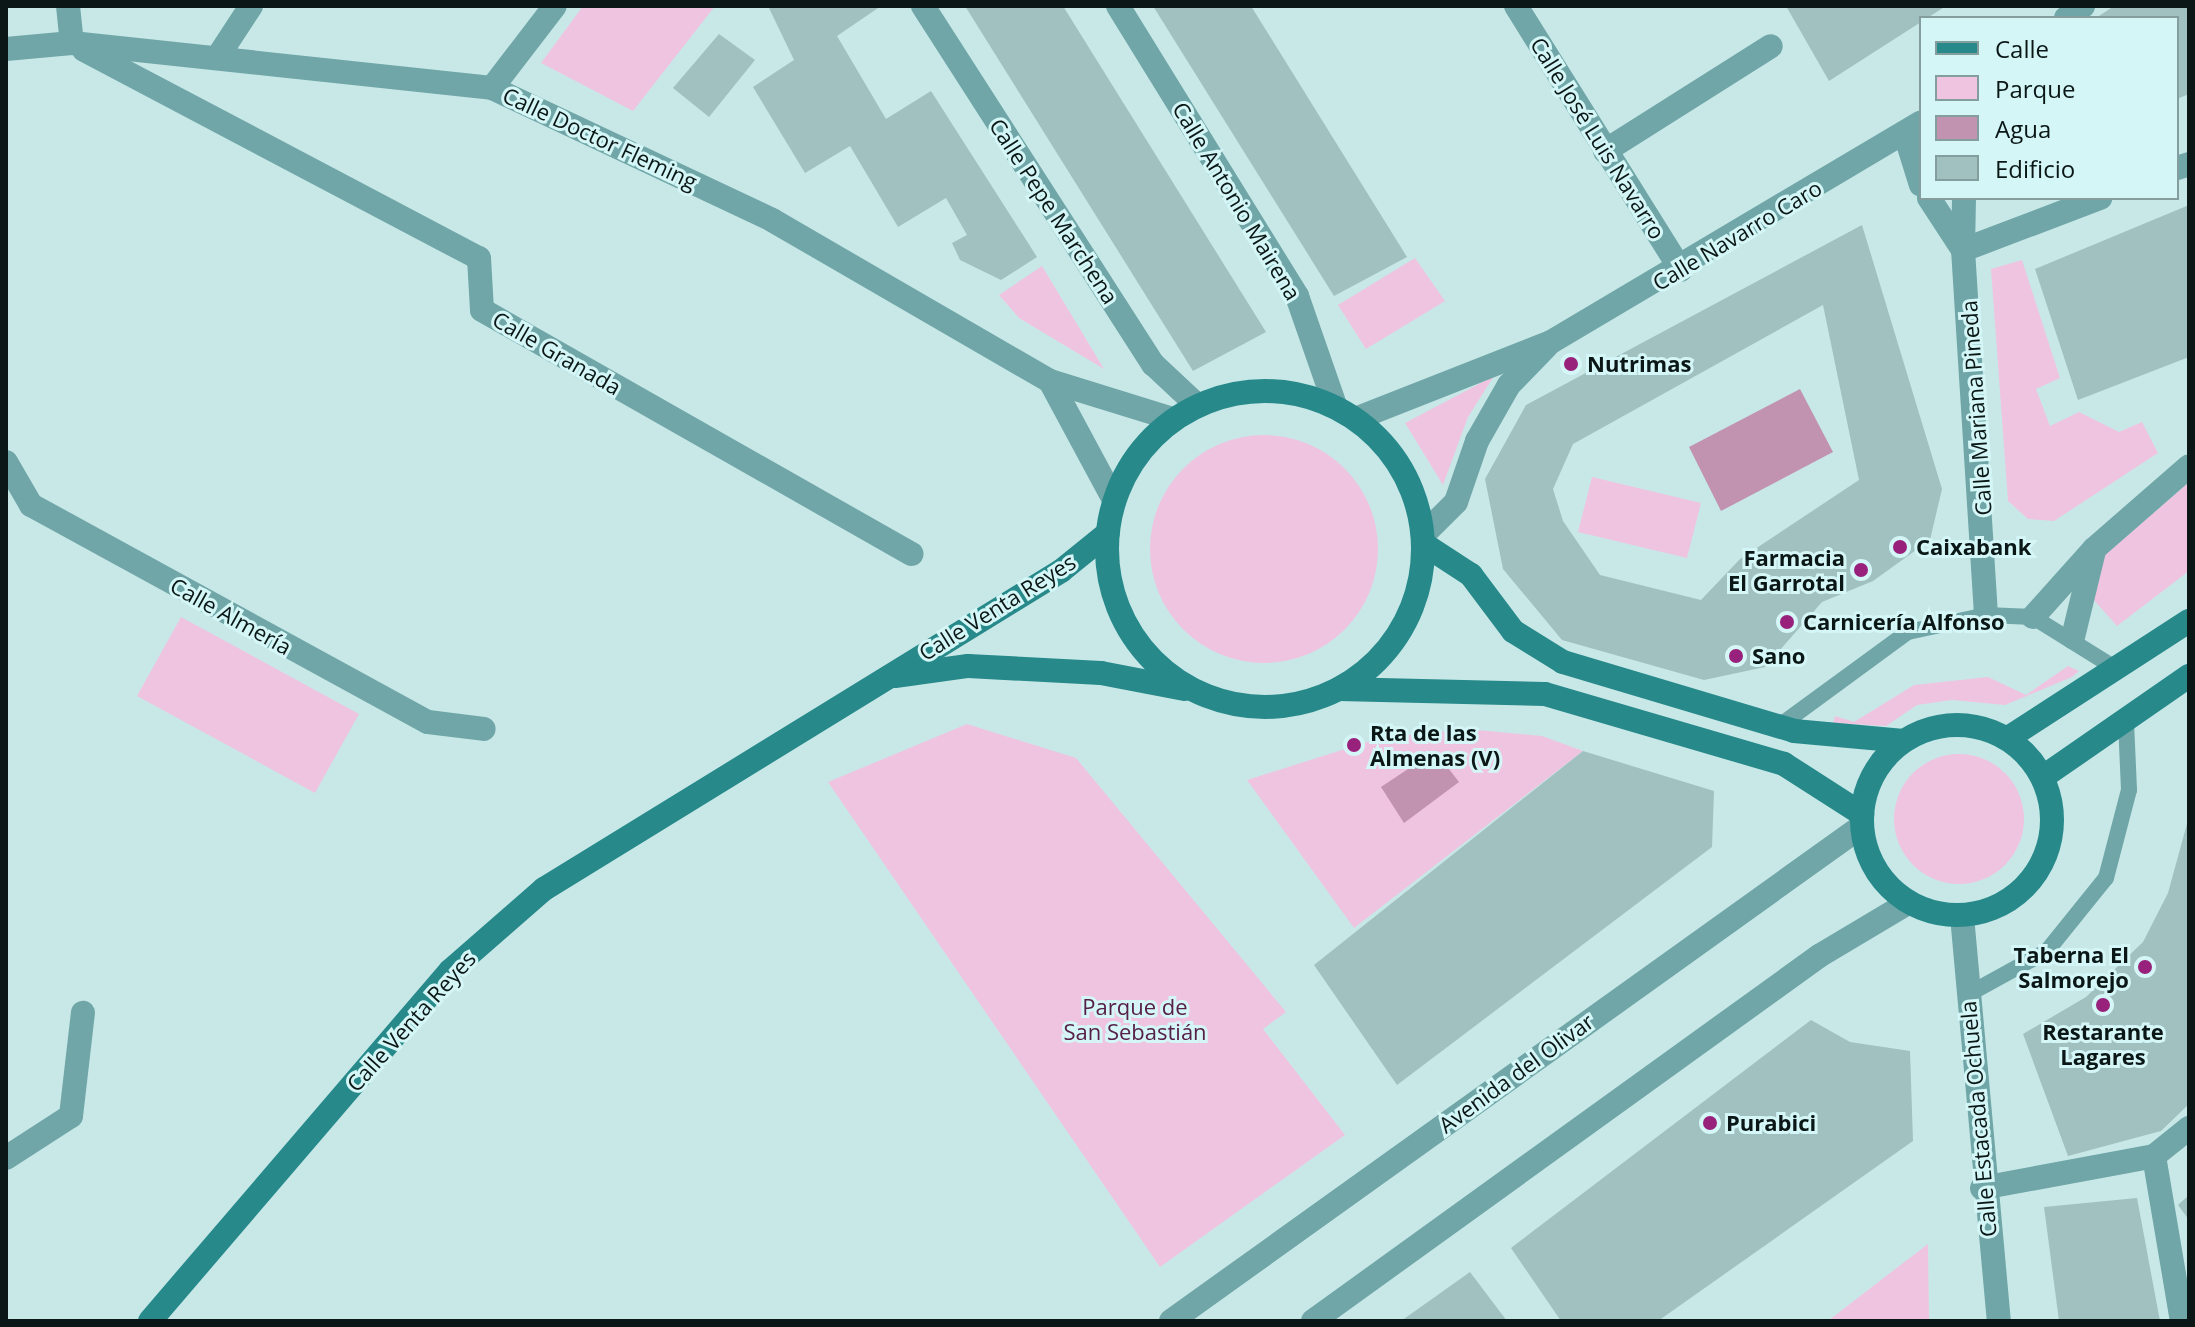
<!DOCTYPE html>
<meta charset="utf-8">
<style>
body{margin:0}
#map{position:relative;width:2195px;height:1327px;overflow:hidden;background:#c8e8e8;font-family:"Open Sans",sans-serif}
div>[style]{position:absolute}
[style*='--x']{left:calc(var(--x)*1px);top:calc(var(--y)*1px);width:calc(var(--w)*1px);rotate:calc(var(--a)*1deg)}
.green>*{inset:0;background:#efc4e0}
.round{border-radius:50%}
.water>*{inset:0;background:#c193b1}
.building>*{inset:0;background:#a1c0c0}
.lane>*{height:16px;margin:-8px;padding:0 8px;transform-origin:8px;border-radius:8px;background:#70a6a7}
.street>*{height:24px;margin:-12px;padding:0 12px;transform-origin:12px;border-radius:12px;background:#70a6a7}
.secondary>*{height:24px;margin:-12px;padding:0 12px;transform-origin:12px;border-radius:12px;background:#27898a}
.secondary>.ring{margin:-12px;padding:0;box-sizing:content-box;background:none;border:24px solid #27898a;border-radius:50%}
.dots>*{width:22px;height:22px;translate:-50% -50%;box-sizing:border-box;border:4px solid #d5f6f6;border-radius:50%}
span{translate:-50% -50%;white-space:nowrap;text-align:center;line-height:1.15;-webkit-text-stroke:6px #d5f6f6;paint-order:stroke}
.street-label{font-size:22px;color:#0b1717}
.poi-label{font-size:22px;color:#0b1717;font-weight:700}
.left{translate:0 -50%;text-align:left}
.right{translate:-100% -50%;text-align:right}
.park-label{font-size:22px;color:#572048}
.frame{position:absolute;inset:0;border:8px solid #0b1717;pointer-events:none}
.legend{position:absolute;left:1919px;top:16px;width:260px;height:184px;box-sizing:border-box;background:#d5f6f6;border:2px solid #849d9d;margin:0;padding:10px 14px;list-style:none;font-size:24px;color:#0b1717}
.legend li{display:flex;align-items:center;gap:16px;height:40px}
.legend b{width:40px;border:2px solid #849d9d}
</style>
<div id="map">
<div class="green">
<div style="clip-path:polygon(583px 6px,715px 6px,633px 111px,541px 63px)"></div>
<div style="clip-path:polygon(1415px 258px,1445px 301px,1366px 349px,1338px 305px)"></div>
<div style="clip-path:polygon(2022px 260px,2060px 378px,2036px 389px,2050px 426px,2079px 412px,2119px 432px,2142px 422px,2158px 453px,2054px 521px,2028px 519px,2008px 501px,1991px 269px)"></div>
<div style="clip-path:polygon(1042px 266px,1104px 369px,1019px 318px,999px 295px)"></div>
<div style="clip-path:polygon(1494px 376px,1468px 417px,1443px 485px,1405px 423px)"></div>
<div class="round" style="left:1150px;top:435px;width:228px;height:228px"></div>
<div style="clip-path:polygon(1592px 477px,1701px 503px,1687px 558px,1578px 532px)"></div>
<div style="clip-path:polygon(2189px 482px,2189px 571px,2117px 626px,2093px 599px,2105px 555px)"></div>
<div style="clip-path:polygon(181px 617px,359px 714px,315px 793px,137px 696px)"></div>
<div style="clip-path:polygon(2068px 666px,2079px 671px,2072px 677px,2005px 705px,1952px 700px,1917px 705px,1886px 726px,1833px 723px,1835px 716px,1854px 722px,1914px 685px,1988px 677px,2026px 695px)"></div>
<div style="clip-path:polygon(967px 724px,1076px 758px,1286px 1012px,1263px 1029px,1345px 1135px,1160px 1267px,828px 782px)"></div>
<div style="clip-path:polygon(1466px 729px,1542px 736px,1583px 751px,1354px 928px,1247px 780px,1380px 738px)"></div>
<div class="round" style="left:1894px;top:754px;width:130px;height:130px"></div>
<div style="clip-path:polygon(1928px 1244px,1929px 1321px,1828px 1321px,1886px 1276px)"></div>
</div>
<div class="water">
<div style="clip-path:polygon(1800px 389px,1833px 452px,1721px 511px,1689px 447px)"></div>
<div style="clip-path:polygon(1435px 751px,1459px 782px,1404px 823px,1381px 787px)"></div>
</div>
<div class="building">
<div style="clip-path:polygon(768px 6px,881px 6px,837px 36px,886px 119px,931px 91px,1037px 257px,1001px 280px,960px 260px,952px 243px,967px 235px,946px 198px,898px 227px,850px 146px,805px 173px,753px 87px,794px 60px)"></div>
<div style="clip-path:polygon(965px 6px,1063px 6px,1266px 332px,1193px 371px)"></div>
<div style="clip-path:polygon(1153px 6px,1251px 6px,1407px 257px,1334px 296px)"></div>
<div style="clip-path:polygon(1786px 6px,1946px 6px,1829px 81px)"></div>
<div style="clip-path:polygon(2114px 6px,2189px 6px,2189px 94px,2177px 99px,2177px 18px,2096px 18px)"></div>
<div style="clip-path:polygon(719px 34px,755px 60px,709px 117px,673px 88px)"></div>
<div style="clip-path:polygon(2189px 205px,2189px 357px,2078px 400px,2035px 269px)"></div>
<div style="clip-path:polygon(evenodd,1862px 225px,1942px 489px,1930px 540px,1873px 581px,1822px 602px,1765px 667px,1704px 680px,1562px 640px,1503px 569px,1485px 479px,1526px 405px,1862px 225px,1823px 305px,1859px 480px,1740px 559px,1701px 600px,1600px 575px,1563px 521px,1553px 489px,1573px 444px,1823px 305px)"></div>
<div style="clip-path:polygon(1583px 751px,1714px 791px,1712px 847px,1397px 1085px,1314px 965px)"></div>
<div style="clip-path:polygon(2188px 820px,2189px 1104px,2161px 1131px,2068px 1156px,2023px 1034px,2086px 997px,2143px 942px,2168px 893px)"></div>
<div style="clip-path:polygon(1811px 1020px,1850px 1042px,1910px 1051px,1913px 1141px,1658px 1321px,1561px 1321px,1511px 1248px)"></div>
<div style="clip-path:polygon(2189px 1195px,2189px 1220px,2178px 1205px)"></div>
<div style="clip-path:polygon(2137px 1198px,2160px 1321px,2059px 1321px,2044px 1207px)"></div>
<div style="clip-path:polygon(1470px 1272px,1507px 1321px,1401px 1321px)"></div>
</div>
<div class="lane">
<div style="--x:1778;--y:727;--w:161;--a:-36.2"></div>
<div style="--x:1908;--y:632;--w:80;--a:-12.3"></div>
<div style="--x:1986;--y:615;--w:47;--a:2.4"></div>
<div style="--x:2033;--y:617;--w:97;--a:31.9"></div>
<div style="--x:1967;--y:995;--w:91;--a:-28.8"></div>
<div style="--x:2047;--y:951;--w:94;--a:-51.1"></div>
<div style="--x:2106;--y:878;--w:91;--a:-75.4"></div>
<div style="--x:2129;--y:790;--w:70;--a:-92.5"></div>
</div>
<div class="street">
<div style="--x:68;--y:6;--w:37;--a:84"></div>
<div style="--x:923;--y:6;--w:426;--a:57.3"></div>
<div style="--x:1153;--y:364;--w:60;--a:43"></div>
<div style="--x:1118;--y:6;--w:341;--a:58.3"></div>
<div style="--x:1297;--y:296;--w:115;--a:70.8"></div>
<div style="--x:1516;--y:6;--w:311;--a:58"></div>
<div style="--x:2066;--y:18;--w:21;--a:-35"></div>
<div style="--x:6;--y:49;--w:66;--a:-5.2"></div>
<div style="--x:72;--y:43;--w:422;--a:6.1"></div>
<div style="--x:492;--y:88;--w:310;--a:25.2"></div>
<div style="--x:772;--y:220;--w:321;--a:30.1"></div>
<div style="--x:1050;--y:381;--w:129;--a:17.2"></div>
<div style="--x:84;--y:50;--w:446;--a:27.8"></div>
<div style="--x:479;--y:258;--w:52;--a:86.7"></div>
<div style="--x:482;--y:310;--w:494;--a:29.6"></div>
<div style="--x:217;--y:58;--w:62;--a:-56.8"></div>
<div style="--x:492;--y:88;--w:103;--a:-52.5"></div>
<div style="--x:1905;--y:134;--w:53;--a:72.6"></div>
<div style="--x:1605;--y:151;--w:196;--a:-32.3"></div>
<div style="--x:2177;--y:168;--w:13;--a:-18"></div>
<div style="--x:1929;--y:198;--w:62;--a:56.8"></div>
<div style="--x:1963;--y:250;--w:52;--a:-88.9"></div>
<div style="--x:1050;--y:381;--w:135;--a:61.7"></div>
<div style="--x:1358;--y:418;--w:207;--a:-21.5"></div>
<div style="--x:1551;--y:342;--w:430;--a:-30.7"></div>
<div style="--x:6;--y:462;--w:50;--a:59.8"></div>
<div style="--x:31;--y:505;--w:452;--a:28.7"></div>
<div style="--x:428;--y:722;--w:56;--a:7.1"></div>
<div style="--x:1424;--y:534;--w:45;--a:-45"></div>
<div style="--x:1456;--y:502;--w:65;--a:-71"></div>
<div style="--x:1477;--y:441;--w:64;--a:-60.3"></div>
<div style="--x:1509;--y:385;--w:53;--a:-45.8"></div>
<div style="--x:1986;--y:615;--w:366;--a:-93.6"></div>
<div style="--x:1963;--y:250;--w:147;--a:-20.8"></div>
<div style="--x:2033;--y:617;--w:91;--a:-48.1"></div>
<div style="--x:2094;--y:549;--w:126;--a:-41.1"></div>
<div style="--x:2073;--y:637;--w:89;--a:-76.3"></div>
<div style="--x:1962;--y:916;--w:407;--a:84.8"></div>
<div style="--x:2154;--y:1156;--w:167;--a:80.4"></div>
<div style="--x:6;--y:1158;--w:77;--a:-32.9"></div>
<div style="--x:71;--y:1116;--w:104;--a:-83.4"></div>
<div style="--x:1982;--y:1188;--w:175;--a:-10.5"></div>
<div style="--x:2154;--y:1156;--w:45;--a:-38.7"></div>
<div style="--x:1171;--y:1321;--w:850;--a:-35.62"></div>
<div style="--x:1313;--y:1321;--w:624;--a:-35.8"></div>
<div style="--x:1819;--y:956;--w:104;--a:-30.8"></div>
</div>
<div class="secondary">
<div class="ring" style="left:1107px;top:391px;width:292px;height:292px"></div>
<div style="--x:1425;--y:545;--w:55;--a:33.1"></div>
<div style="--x:1471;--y:575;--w:70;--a:53.1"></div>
<div style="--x:1513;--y:631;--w:59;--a:31.8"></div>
<div style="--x:1563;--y:662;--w:241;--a:16.6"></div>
<div style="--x:1794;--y:731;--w:110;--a:5.2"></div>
<div style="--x:895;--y:676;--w:74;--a:-7.8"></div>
<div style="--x:968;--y:666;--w:133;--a:3"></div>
<div style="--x:1101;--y:673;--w:85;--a:10.9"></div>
<div style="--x:1339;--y:689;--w:206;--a:1.4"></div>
<div style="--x:1545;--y:694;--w:249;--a:16.3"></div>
<div style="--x:1784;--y:764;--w:93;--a:32.7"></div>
<div class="ring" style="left:1862px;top:725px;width:166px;height:166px"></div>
<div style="--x:2008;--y:738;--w:216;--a:-32.9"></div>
<div style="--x:2043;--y:777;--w:178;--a:-34.7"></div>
<div style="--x:150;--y:1321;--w:461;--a:-49.4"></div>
<div style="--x:450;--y:971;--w:125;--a:-41.1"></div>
<div style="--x:544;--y:889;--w:607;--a:-31.6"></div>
<div style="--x:1061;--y:571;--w:60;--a:-39"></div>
</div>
<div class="dots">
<div style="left:1571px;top:364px;background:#98217c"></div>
<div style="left:1900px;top:547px;background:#98217c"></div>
<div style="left:1861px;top:570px;background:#98217c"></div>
<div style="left:1787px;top:622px;background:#98217c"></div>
<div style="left:1736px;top:656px;background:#98217c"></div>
<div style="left:1354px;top:745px;background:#98217c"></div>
<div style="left:2145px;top:967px;background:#98217c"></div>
<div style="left:2103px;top:1005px;background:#98217c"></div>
<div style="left:1710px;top:1123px;background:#98217c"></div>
</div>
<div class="street-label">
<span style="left:600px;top:138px;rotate:25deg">Calle Doctor Fleming</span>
<span style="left:1598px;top:138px;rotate:58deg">Calle José Luis Navarro</span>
<span style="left:1237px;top:201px;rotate:59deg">Calle Antonio Mairena</span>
<span style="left:1054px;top:211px;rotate:57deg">Calle Pepe Marchena</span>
<span style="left:1737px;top:235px;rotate:-31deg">Calle Navarro Caro</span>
<span style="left:557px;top:353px;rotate:30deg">Calle Granada</span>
<span style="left:1976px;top:408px;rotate:-94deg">Calle Mariana Pineda</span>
<span style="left:997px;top:607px;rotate:-32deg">Calle Venta Reyes</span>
<span style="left:231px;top:616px;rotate:29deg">Calle Almería</span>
<span style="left:411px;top:1021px;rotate:-48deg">Calle Venta Reyes</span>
<span style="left:1516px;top:1073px;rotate:-36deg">Avenida del Olivar</span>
<span style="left:1978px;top:1119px;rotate:-95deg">Calle Estacada Ochuela</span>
</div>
<div class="poi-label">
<span class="left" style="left:1587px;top:364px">Nutrimas</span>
<span class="left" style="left:1916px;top:547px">Caixabank</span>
<span class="right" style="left:1845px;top:570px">Farmacia<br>El Garrotal</span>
<span class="left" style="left:1803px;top:622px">Carnicería Alfonso</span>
<span class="left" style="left:1752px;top:656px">Sano</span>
<span class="left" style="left:1370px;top:745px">Rta de las<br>Almenas (V)</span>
<span class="right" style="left:2129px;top:967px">Taberna El<br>Salmorejo</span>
<span style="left:2103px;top:1044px">Restarante<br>Lagares</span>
<span class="left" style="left:1726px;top:1123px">Purabici</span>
</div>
<div class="park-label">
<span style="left:1135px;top:1019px">Parque de<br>San Sebastián</span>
</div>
<div class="frame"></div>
<ul class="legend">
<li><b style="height:10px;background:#27898a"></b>Calle</li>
<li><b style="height:22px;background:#efc4e0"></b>Parque</li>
<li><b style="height:22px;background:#c193b1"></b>Agua</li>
<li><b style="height:22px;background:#a1c0c0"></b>Edificio</li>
</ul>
</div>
